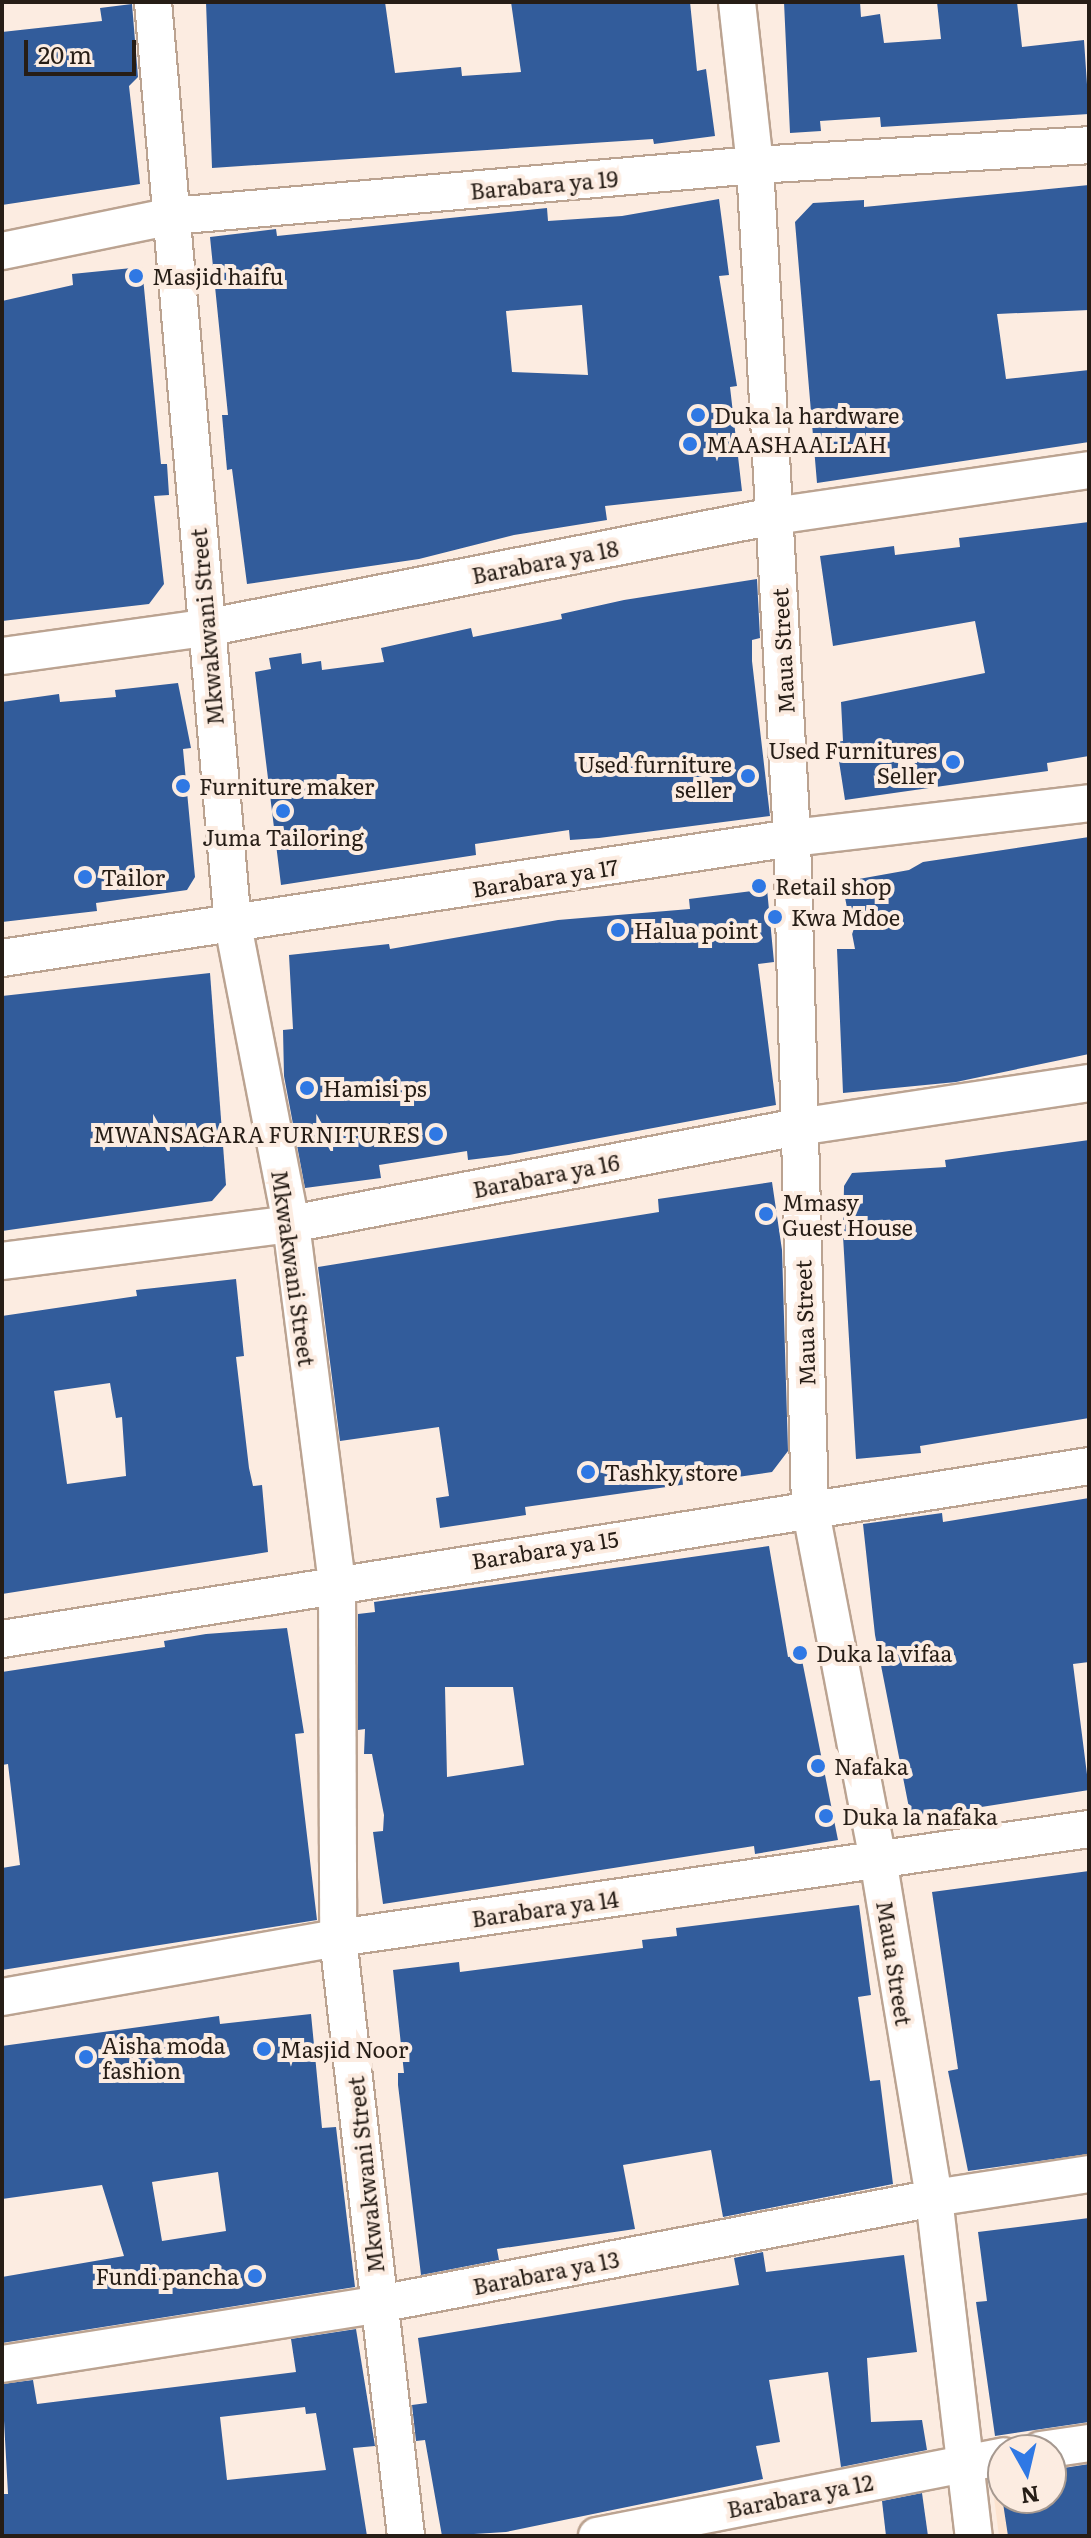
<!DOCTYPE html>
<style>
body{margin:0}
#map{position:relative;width:1091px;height:2538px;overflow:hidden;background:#fcece1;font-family:Literata,serif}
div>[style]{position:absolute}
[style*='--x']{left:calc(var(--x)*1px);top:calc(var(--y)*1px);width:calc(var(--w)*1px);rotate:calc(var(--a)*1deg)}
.built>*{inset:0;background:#fce3cf}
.building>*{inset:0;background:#325c9b}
.roads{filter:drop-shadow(2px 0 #bba391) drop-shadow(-2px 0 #bba391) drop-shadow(0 2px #bba391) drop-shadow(0 -2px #bba391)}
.minor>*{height:36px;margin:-18px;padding:0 18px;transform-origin:18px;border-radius:18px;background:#fff}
.dots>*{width:22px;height:22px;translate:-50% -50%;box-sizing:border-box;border:4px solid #fcece1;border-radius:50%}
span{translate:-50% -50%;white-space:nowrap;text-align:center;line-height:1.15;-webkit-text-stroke:8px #fcece1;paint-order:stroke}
.street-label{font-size:22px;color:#261d16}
.poi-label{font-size:22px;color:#261d16}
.left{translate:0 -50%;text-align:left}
.right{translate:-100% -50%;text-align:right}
.frame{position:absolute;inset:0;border:4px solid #261d16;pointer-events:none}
.north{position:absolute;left:987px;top:2434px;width:80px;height:80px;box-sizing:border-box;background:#fcece1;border:2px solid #a69990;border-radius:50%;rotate:172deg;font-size:22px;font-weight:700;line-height:32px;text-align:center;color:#261d16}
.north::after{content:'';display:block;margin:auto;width:28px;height:36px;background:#2f78e4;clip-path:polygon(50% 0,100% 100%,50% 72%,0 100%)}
.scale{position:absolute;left:24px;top:40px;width:112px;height:36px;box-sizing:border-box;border:4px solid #261d16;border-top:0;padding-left:10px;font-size:24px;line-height:28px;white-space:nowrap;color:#261d16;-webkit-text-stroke:6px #fcece1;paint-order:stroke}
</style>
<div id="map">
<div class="built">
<div style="clip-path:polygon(1089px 2463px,1089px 2536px,999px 2536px,991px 2475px,1003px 2474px,1003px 2498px,1051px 2498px,1051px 2468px)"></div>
</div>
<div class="building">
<div style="clip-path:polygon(206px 2px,385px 2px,395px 73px,461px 67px,462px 76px,521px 72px,511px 2px,690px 2px,697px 71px,706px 69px,715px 136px,654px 144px,653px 139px,212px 168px)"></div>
<div style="clip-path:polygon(784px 2px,860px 2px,861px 17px,880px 14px,884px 43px,941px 39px,937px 2px,1017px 2px,1022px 47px,1084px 40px,1089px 114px,881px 127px,880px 117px,820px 121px,821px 131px,790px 133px)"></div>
<div style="clip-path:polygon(132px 4px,138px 77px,129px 86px,140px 184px,2px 205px,2px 32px,102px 21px,100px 8px)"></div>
<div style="clip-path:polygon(1089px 185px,1089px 310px,997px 314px,1006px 379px,1089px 370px,1089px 442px,817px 483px,795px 222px,813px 203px,864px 200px,864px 207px)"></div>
<div style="clip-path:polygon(evenodd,719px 199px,729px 275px,719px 276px,737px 386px,730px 387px,742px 491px,605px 506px,607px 520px,514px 535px,419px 559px,247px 584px,232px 469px,227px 470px,222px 415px,228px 415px,210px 237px,276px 229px,277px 236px,547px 208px,548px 221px,622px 216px,719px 199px,582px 305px,588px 375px,512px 372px,506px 311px,582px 305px)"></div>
<div style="clip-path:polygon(142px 267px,161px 464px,167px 464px,169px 495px,154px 496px,164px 584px,149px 604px,2px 621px,2px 301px,73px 285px,72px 274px)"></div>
<div style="clip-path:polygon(1089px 522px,1089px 756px,1047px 763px,1048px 771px,845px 800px,836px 742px,843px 741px,841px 702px,985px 673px,975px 621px,833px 646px,820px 556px,894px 546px,895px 555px,960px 547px,959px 538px)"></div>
<div style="clip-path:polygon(757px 579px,760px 638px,752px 640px,752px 661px,770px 816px,599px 838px,570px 840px,569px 830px,475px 844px,476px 855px,281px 885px,255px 672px,271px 669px,269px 658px,301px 653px,302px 664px,321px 661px,322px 670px,384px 662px,381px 648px,471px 628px,473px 637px,562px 619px,561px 614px,624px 600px)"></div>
<div style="clip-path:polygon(178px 683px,191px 748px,183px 749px,195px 877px,187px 890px,96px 903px,97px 911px,2px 922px,2px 702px,59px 694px,60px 702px,116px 697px,115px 690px)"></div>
<div style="clip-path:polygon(1089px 837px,1089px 1054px,956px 1082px,843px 1093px,837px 949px,855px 949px,842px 882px,909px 870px,923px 862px)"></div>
<div style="clip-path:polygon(767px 889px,774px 962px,758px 964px,776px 1105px,509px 1155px,468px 1160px,467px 1151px,379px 1165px,381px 1178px,305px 1188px,284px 1076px,283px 1030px,293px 1029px,289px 955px,389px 944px,390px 949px,558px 920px,690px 909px,689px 899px)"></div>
<div style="clip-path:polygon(210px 973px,226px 1185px,212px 1201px,2px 1231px,2px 996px)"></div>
<div style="clip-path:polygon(1089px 1140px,1089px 1418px,920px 1446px,921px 1453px,856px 1459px,843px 1236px,844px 1186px,852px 1173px,946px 1167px,945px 1160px)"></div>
<div style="clip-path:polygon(772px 1182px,782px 1250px,788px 1451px,772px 1472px,525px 1507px,526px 1515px,440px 1528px,436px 1498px,449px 1496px,439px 1427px,340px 1441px,318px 1267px,659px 1212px,658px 1199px)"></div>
<div style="clip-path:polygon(evenodd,236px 1279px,244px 1356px,236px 1357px,249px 1468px,253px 1486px,262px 1485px,268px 1552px,2px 1594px,2px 1316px,137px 1296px,136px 1290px,236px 1279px,110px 1383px,116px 1418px,122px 1417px,126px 1476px,67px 1484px,54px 1391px,110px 1383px)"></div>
<div style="clip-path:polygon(1089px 1498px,1089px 1662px,1073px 1664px,1089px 1790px,911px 1818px,875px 1635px,863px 1524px,942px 1513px,943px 1522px)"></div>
<div style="clip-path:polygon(evenodd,769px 1546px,788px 1657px,801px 1655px,838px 1840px,755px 1854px,754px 1846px,383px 1904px,373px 1832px,383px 1831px,384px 1815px,372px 1754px,364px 1754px,365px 1729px,358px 1730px,358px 1614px,375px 1612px,374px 1602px,769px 1546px,445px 1687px,513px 1687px,524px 1765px,447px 1777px,445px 1687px)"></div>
<div style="clip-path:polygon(287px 1628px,304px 1733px,295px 1734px,317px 1920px,2px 1970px,2px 1868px,20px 1865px,8px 1764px,2px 1765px,2px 1672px,165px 1647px,164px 1641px,206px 1634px)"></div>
<div style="clip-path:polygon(1089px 1871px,1089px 2154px,968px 2171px,948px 2071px,958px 2069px,932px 1892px)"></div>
<div style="clip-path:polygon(859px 1905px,871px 1995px,858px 1997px,870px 2081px,880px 2080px,893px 2184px,723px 2217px,711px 2150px,623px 2165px,635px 2229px,497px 2249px,499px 2260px,421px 2275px,398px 2085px,398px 2073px,404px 2073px,393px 1970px,459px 1962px,460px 1972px,643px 1948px,642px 1940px,677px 1936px,676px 1928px)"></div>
<div style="clip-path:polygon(evenodd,311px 2014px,322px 2128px,336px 2127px,355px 2287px,2px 2343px,2px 2277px,124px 2256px,102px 2185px,2px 2199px,2px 2046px,219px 2016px,220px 2024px,311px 2014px,218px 2172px,226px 2231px,162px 2241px,152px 2182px,218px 2172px)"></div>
<div style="clip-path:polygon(1089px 2218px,1089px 2422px,995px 2436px,976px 2302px,987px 2301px,978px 2232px)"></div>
<div style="clip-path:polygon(763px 2252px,766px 2272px,904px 2255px,917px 2352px,867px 2358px,871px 2422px,922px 2420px,927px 2450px,841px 2467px,828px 2372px,769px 2380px,780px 2442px,756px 2446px,763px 2479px,506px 2532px,442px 2536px,425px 2440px,416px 2441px,412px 2405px,427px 2403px,418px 2338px,739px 2285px,734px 2258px)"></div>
<div style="clip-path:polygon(evenodd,356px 2329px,375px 2446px,353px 2448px,367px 2536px,2px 2536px,2px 2494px,8px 2494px,2px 2384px,33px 2380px,37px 2404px,296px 2372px,291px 2339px,356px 2329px,305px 2407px,306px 2414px,316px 2413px,326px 2470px,227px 2480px,220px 2417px,305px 2407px)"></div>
<div style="clip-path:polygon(1089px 2464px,1089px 2536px,1008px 2536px,1003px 2503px,1051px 2498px,1051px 2470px)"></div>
<div style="clip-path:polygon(922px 2493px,928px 2536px,886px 2536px,882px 2501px)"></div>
</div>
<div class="roads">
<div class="minor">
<div style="--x:153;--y:2;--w:926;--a:85.05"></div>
<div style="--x:233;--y:925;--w:305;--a:79"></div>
<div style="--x:291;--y:1224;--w:361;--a:82.7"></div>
<div style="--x:337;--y:1582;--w:356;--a:89.8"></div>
<div style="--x:338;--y:1938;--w:602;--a:83.51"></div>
<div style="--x:737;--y:2;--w:164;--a:83.7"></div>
<div style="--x:755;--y:165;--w:674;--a:86.85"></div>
<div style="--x:792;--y:838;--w:669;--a:88.46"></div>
<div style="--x:810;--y:1507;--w:359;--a:79.1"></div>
<div style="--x:878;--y:1859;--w:344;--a:80.6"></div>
<div style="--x:934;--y:2198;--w:340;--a:83.3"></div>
<div style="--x:2;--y:251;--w:174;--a:-11.6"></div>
<div style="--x:172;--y:216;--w:585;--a:-5"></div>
<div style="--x:755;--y:165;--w:335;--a:-3.4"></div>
<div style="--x:2;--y:656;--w:205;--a:-7.9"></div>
<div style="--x:205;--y:628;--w:580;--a:-11.14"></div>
<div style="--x:774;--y:516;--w:318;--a:-8.3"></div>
<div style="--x:2;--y:958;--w:799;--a:-8.64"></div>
<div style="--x:792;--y:838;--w:299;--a:-6.7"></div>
<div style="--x:2;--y:1261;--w:291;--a:-7.3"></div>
<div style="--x:291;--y:1224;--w:516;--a:-10.83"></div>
<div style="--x:798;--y:1127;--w:294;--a:-8.6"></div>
<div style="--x:2;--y:1639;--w:1101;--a:-9.04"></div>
<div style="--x:2;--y:1997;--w:341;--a:-10"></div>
<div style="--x:338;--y:1938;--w:759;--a:-8.26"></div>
<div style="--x:2;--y:2364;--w:382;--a:-9"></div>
<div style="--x:379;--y:2304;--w:565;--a:-10.81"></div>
<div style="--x:934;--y:2198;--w:157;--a:-8.8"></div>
<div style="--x:1041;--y:2450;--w:49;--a:-8.3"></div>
<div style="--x:597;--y:2536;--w:414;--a:-11.1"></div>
</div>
</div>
<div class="dots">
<div style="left:136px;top:276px;background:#2f78e4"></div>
<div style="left:698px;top:415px;background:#2f78e4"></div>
<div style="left:690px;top:444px;background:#2f78e4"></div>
<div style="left:953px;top:762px;background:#2f78e4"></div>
<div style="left:748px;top:776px;background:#2f78e4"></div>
<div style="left:183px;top:786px;background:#2f78e4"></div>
<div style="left:283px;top:811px;background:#2f78e4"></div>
<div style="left:85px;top:877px;background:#2f78e4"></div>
<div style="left:759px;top:886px;background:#2f78e4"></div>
<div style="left:775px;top:917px;background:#2f78e4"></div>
<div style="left:618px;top:930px;background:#2f78e4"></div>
<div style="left:307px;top:1088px;background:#2f78e4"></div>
<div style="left:436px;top:1134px;background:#2f78e4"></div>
<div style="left:766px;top:1214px;background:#2f78e4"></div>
<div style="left:588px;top:1472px;background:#2f78e4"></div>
<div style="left:800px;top:1653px;background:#2f78e4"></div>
<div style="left:818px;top:1766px;background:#2f78e4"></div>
<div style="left:826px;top:1816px;background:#2f78e4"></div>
<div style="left:264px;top:2049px;background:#2f78e4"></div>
<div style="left:86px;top:2057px;background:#2f78e4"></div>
<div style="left:255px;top:2276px;background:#2f78e4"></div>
</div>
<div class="street-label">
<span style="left:544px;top:184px;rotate:-5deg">Barabara ya 19</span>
<span style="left:545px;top:561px;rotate:-11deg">Barabara ya 18</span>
<span style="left:206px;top:627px;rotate:-95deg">Mkwakwani Street</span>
<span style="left:782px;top:651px;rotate:-93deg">Maua Street</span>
<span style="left:545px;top:877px;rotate:-9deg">Barabara ya 17</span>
<span style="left:546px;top:1175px;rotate:-11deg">Barabara ya 16</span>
<span style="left:294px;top:1268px;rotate:82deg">Mkwakwani Street</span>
<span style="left:804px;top:1323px;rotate:-92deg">Maua Street</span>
<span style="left:545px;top:1549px;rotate:-9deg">Barabara ya 15</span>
<span style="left:545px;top:1908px;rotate:-8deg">Barabara ya 14</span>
<span style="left:895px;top:1963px;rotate:81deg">Maua Street</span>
<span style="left:365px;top:2175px;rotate:-96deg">Mkwakwani Street</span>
<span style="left:546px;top:2272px;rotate:-11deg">Barabara ya 13</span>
<span style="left:800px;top:2495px;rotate:-11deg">Barabara ya 12</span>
</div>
<div class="poi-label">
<span class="left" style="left:152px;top:276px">Masjid haifu</span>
<span class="left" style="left:714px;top:415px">Duka la hardware</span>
<span class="left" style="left:706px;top:444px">MAASHAALLAH</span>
<span class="right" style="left:937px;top:762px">Used Furnitures<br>Seller</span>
<span class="right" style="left:732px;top:776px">Used furniture<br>seller</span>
<span class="left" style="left:199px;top:786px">Furniture maker</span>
<span style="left:283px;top:837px">Juma Tailoring</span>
<span class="left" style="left:101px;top:877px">Tailor</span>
<span class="left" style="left:775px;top:886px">Retail shop</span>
<span class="left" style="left:791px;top:917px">Kwa Mdoe</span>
<span class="left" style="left:634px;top:930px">Halua point</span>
<span class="left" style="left:323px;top:1088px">Hamisi ps</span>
<span class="right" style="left:420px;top:1134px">MWANSAGARA FURNITURES</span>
<span class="left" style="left:782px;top:1214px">Mmasy<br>Guest House</span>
<span class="left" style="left:604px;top:1472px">Tashky store</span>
<span class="left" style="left:816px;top:1653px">Duka la vifaa</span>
<span class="left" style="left:834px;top:1766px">Nafaka</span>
<span class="left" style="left:842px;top:1816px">Duka la nafaka</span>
<span class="left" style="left:102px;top:2057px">Aisha moda<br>fashion</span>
<span class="left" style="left:280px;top:2049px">Masjid Noor</span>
<span class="right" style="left:239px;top:2276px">Fundi pancha</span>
</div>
<div class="frame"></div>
<div class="north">N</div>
<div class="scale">20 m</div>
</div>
